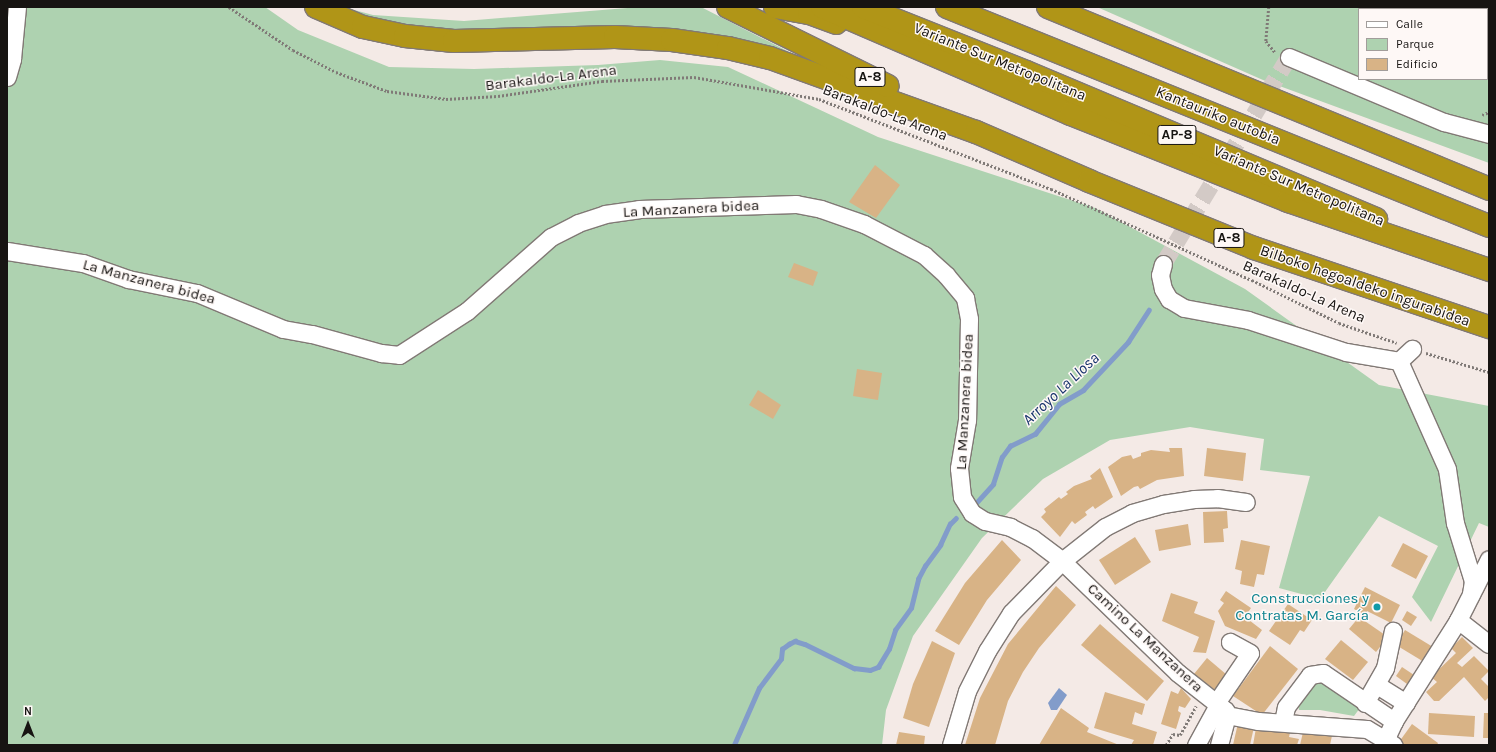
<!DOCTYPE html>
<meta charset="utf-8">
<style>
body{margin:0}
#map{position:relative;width:1496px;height:752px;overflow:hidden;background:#f4eae6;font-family:Karla,sans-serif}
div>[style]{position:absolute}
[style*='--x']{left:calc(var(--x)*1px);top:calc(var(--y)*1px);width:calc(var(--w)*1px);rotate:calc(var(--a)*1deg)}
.green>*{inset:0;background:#aed2b0}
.water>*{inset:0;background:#829cca}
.stream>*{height:4.5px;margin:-2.25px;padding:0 2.25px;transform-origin:2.25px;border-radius:2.25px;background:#829cca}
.building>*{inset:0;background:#d8b386}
.minor-tunnel>*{height:17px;margin-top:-8.5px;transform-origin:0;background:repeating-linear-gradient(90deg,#d3cac6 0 17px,transparent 0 25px)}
.path>*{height:2.5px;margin-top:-1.25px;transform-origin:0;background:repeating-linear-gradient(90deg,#807a77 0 2px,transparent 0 4px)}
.roads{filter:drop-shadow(1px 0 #817975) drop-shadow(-1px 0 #817975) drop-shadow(0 1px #817975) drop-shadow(0 -1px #817975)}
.minor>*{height:17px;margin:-8.5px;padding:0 8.5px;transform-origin:8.5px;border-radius:8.5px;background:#fff}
.highway>*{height:22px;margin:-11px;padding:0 11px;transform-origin:11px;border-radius:11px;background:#b09517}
.dots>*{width:11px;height:11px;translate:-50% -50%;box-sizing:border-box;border:2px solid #fef8f6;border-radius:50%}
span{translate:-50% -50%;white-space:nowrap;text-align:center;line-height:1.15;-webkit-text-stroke:3px #fef8f6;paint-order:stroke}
.shield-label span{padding:1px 3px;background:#fef8f6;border:1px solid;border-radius:3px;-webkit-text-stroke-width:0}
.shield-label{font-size:14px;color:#171412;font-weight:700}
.street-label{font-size:15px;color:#171412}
.culture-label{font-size:15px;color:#0d838f}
.right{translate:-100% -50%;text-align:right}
.water-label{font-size:16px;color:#17346c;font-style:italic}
.frame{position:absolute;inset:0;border:8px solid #171412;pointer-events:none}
.legend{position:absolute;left:1358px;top:8px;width:130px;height:72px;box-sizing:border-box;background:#fef8f6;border:1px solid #a29d9b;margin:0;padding:5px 7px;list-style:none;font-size:12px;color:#171412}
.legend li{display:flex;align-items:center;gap:8px;height:20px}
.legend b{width:20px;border:1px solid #a29d9b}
.north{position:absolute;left:8px;top:704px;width:40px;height:40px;-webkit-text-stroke:3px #fef8f6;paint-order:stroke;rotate:0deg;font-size:11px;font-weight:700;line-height:16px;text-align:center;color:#171412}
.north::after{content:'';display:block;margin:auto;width:14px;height:18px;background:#171412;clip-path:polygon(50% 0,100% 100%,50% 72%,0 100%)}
</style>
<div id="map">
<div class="green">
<div style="clip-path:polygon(7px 7px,265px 7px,298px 30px,389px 67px,474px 69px,598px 65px,660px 60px,728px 67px,878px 137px,1095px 208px,1245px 289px,1379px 385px,1489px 406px,1489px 527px,1479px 523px,1431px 622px,1412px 597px,1438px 546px,1379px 516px,1320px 599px,1279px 588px,1310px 476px,1260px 470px,1264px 439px,1190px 427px,1110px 440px,1043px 479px,982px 538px,913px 636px,886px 710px,882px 745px,7px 745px)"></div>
<div style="clip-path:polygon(343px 7px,373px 15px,464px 21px,640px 7px,701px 7px,799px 57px,440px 32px,373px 21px)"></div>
<div style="clip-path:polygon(evenodd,1097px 7px,1489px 7px,1489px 163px,1263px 80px,1097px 7px,1359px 9px,1487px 9px,1487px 79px,1359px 79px,1359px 9px)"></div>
<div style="clip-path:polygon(1322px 680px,1360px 708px,1354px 716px,1320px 710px,1299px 710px,1298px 704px,1313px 682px)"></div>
</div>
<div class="water">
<div style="clip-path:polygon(1059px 688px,1067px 695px,1057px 710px,1051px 710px,1048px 703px)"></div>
</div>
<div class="stream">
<div style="--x:977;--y:502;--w:24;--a:-48"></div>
<div style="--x:993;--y:484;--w:28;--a:-72"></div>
<div style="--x:1002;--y:457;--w:14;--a:-54"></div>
<div style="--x:1010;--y:446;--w:28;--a:-26"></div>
<div style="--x:1035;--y:434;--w:38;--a:-51"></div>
<div style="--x:1059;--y:404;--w:28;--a:-30"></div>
<div style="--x:1083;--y:390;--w:66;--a:-46.8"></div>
<div style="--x:1128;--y:342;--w:38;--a:-57"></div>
<div style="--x:734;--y:745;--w:62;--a:-66.3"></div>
<div style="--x:759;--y:688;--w:36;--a:-53"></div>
<div style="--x:781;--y:659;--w:10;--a:-84"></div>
<div style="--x:782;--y:649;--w:9;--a:-36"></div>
<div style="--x:789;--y:644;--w:7;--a:-27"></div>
<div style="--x:795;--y:641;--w:10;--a:17"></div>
<div style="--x:805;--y:644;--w:55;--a:26.1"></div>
<div style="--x:854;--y:668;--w:16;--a:7"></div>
<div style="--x:870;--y:670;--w:9;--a:-21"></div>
<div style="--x:878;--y:667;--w:21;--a:-59"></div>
<div style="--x:889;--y:649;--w:20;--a:-72"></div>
<div style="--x:895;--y:630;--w:27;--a:-54"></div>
<div style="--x:911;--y:608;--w:30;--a:-76"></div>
<div style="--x:918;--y:579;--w:15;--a:-62"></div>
<div style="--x:925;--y:566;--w:26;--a:-54"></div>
<div style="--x:940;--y:545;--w:23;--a:-65"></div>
<div style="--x:950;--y:524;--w:8;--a:-45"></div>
</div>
<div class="building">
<div style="clip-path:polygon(875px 165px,900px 185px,876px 218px,849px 202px)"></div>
<div style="clip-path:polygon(794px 263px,818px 272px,813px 286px,788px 277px)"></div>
<div style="clip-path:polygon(857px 369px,882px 373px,878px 400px,853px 396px)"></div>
<div style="clip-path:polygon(758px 390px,781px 405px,773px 419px,749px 405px)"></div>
<div style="clip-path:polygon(1169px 448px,1182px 448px,1184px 476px,1157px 480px,1140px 489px,1138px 486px,1134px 487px,1121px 496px,1108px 467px,1122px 457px,1131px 455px,1133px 459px,1141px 456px,1141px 453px,1151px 450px,1170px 452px)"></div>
<div style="clip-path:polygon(1207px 448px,1246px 453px,1243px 481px,1204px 476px)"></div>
<div style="clip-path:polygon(1100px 468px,1113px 497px,1095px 509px,1093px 506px,1085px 512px,1087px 515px,1075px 524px,1072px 521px,1060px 537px,1041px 517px,1046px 512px,1044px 509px,1059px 497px,1061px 499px,1068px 494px,1066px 492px,1074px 486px,1092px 479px,1090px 476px)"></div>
<div style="clip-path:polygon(1227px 511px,1228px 528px,1223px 529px,1224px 542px,1204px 543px,1203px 512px)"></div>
<div style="clip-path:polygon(1188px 524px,1191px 545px,1159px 551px,1155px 530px)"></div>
<div style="clip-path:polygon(1135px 537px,1151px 562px,1115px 585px,1099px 560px)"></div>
<div style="clip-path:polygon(1002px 540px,1021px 560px,987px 600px,959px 645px,935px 631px,965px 583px)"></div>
<div style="clip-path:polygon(1241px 540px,1270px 546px,1264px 575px,1257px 574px,1254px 587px,1240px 584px,1242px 571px,1235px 569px)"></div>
<div style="clip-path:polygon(1403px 543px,1428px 556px,1416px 579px,1391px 566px)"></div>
<div style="clip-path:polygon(1056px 586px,1076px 605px,1039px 648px,1023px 672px,1008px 701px,995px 745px,965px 745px,980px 698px,1008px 644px)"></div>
<div style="clip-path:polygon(1365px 587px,1400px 605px,1391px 623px,1367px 611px,1365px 615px,1354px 609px)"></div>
<div style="clip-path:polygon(1226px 591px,1251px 608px,1245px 617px,1262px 630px,1256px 639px,1225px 626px,1218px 611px,1224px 603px,1220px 600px)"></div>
<div style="clip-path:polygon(1171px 593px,1198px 602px,1194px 613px,1215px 621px,1206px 653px,1193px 652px,1199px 637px,1162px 621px)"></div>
<div style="clip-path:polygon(1288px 604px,1312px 620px,1304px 632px,1300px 630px,1290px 645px,1269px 631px)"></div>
<div style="clip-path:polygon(1407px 611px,1417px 617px,1411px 626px,1402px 620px)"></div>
<div style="clip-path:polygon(1359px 617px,1388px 637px,1376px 652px,1349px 629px)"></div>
<div style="clip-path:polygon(1100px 624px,1164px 681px,1147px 701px,1081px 645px)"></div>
<div style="clip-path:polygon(1405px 630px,1433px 647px,1424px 662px,1396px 645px)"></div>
<div style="clip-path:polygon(1462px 637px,1473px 648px,1457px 663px,1462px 667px,1474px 656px,1489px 671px,1481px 679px,1489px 687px,1489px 697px,1485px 701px,1464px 677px,1439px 701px,1434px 701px,1426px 692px,1437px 682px,1431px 677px,1456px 653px,1451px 648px)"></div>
<div style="clip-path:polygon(1341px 640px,1368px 662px,1353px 680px,1325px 659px)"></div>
<div style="clip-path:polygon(932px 641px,955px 653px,929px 727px,903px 718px,913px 684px)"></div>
<div style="clip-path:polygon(1270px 646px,1298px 669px,1262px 715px,1233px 696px)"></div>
<div style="clip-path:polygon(1207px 658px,1227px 675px,1215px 690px,1194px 674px)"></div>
<div style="clip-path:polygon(1402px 667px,1414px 675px,1407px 684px,1396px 676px)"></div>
<div style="clip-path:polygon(1181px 688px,1191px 699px,1185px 708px,1179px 706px,1178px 711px,1181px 713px,1176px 729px,1161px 724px,1171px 691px,1178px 694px)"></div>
<div style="clip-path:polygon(1105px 692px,1145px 704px,1142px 715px,1135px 712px,1132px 724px,1157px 732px,1153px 745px,1131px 745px,1134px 740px,1094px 728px)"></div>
<div style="clip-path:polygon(1061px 708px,1089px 728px,1087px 732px,1119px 745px,1039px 745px)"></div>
<div style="clip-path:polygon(1429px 713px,1475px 716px,1474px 737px,1428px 734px)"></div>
<div style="clip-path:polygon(1484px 713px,1489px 713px,1489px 738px,1483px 738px)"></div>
<div style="clip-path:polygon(1238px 723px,1254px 727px,1250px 745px,1233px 745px)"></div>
<div style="clip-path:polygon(1412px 724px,1438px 743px,1437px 745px,1402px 745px,1399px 742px)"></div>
<div style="clip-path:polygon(1256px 728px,1272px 731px,1291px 728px,1289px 737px,1299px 739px,1297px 745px,1253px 745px)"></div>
<div style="clip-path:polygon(1304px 728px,1333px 731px,1330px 745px,1300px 745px)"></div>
<div style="clip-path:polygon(899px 732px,925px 736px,924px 745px,896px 745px)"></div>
</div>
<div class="minor-tunnel">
<div style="--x:1163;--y:264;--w:242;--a:-58.7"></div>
</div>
<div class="path">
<div style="--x:229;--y:7;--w:77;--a:33.9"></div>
<div style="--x:293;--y:50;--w:48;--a:27.1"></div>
<div style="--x:336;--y:72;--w:54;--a:20.4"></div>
<div style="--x:387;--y:91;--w:60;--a:7.7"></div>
<div style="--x:446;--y:99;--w:52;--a:-3.3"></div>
<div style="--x:498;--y:96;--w:105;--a:-8.2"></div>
<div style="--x:602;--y:81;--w:92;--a:-2.5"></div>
<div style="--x:694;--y:77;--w:127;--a:10"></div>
<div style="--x:819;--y:99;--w:249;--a:21.2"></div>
<div style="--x:1051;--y:189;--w:221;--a:24.4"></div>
<div style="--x:1252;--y:280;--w:97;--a:26.3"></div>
<div style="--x:1339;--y:323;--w:61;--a:19"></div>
<div style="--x:1269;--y:7;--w:34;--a:95"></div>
<div style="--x:1266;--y:41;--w:14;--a:51"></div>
<div style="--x:1482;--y:115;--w:8;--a:-23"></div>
<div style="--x:1426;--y:353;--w:66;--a:16.8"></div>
<div style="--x:1166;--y:745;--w:13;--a:-58"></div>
<div style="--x:1173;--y:734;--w:7;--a:8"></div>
<div style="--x:1180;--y:735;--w:33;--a:-61"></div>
</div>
<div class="roads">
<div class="minor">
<div style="--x:1289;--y:57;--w:168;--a:22.8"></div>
<div style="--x:1444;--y:122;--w:47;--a:14.9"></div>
<div style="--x:7;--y:77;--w:19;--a:-74"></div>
<div style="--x:12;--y:59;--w:52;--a:-84.5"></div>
<div style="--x:7;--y:251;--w:77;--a:9"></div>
<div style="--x:83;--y:263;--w:48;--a:19.6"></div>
<div style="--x:128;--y:279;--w:70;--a:11.5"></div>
<div style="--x:197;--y:293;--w:93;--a:22.7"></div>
<div style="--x:283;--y:329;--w:29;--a:10"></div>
<div style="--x:312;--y:334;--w:72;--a:15.4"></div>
<div style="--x:381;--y:353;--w:18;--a:6"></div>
<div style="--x:399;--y:355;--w:81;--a:-32.9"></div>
<div style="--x:467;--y:311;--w:112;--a:-41.4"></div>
<div style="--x:551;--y:237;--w:30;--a:-27"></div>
<div style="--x:578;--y:223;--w:28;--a:-18"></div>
<div style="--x:605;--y:214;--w:34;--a:-8"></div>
<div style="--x:639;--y:209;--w:157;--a:-1.8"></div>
<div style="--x:796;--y:204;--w:25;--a:11"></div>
<div style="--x:821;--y:209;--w:46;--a:19.2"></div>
<div style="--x:864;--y:224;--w:68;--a:27.3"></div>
<div style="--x:924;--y:255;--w:30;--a:42"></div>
<div style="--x:946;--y:275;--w:30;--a:50"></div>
<div style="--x:965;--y:298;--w:21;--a:79"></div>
<div style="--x:969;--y:319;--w:101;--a:91.1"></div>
<div style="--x:967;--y:420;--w:49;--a:99.5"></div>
<div style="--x:959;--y:468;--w:29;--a:84"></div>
<div style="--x:962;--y:497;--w:19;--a:58"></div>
<div style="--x:972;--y:513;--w:15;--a:32"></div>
<div style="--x:985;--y:521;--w:26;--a:13"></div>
<div style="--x:1010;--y:527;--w:25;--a:27"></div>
<div style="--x:1032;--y:538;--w:38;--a:37"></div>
<div style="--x:1062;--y:561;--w:161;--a:44"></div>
<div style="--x:1178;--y:673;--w:60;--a:38.2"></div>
<div style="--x:1225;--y:710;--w:5;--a:68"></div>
<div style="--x:1163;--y:264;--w:11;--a:105"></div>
<div style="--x:1160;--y:275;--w:14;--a:78"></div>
<div style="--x:1163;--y:289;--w:12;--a:59"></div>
<div style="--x:1169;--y:299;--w:17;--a:31"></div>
<div style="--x:1184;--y:308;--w:65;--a:10.6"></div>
<div style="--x:1248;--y:320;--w:103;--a:18.1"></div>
<div style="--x:1346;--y:352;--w:54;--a:9.6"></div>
<div style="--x:1399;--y:361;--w:18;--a:-43"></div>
<div style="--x:1399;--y:361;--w:118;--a:66"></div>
<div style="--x:1447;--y:469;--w:55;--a:81.6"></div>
<div style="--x:1455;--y:523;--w:61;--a:72.8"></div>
<div style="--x:1473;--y:581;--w:13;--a:99"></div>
<div style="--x:1458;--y:620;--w:39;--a:38"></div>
<div style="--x:1377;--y:685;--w:34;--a:32"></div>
<div style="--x:1216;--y:703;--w:60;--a:-55.8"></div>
<div style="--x:1250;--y:653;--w:23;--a:-151"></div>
<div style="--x:1365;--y:703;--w:40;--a:-60.3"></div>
<div style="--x:1385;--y:668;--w:38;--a:-78"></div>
<div style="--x:1227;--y:715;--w:32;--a:11"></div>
<div style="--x:1258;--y:721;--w:109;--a:4.2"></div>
<div style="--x:1367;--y:729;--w:31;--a:31"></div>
<div style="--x:1283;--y:722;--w:15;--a:-79"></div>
<div style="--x:1286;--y:707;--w:40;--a:-53"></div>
<div style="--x:1310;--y:675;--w:13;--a:-9"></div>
<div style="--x:1323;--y:673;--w:86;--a:34.1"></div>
<div style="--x:951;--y:745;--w:56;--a:-73.5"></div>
<div style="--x:967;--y:691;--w:45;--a:-63.4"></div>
<div style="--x:987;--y:651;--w:45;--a:-57.7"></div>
<div style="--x:1011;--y:613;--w:73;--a:-45.6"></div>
<div style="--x:1062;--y:561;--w:55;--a:-38.3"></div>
<div style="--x:1105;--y:527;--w:30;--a:-27"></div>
<div style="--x:1132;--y:513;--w:32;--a:-16"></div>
<div style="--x:1163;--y:504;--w:31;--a:-9"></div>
<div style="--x:1194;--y:499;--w:23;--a:-2"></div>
<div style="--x:1217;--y:498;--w:29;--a:8"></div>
<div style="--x:1196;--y:745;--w:46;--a:-61.2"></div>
<div style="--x:1219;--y:745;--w:31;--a:-75"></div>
<div style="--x:1387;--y:745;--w:11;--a:-85"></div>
<div style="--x:1388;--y:734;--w:14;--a:-65"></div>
<div style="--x:1394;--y:721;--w:120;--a:-57.6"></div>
<div style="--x:1458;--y:620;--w:68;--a:-63.1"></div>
</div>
<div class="highway">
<div style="--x:316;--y:7;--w:51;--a:23.1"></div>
<div style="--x:363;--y:27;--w:43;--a:12.1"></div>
<div style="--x:405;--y:36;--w:49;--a:5.8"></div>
<div style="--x:454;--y:41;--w:161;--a:-1.4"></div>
<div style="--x:615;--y:37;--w:57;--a:3"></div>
<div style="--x:672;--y:40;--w:57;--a:8.1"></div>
<div style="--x:728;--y:48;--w:43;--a:13.4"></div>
<div style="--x:770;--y:58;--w:219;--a:19.8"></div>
<div style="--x:976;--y:132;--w:123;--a:23.4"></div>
<div style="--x:1089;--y:181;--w:178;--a:22.1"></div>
<div style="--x:1254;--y:248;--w:248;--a:18.6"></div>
<div style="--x:728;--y:7;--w:178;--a:26.3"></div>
<div style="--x:775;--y:7;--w:35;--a:10"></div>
<div style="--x:809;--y:13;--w:29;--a:20"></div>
<div style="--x:822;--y:7;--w:271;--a:23.3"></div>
<div style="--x:1071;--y:114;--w:234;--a:21.8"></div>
<div style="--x:1288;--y:201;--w:213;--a:18.9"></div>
<div style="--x:863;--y:7;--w:175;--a:21.7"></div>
<div style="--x:1026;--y:72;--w:380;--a:22.8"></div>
<div style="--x:947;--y:7;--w:585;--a:22"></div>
<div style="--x:1048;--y:7;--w:477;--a:22.4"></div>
</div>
</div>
<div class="dots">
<div style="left:1377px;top:607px;background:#0f9aa8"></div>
</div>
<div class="shield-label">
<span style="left:870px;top:77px">A-8</span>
<span style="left:1177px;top:135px">AP-8</span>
<span style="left:1229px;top:238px">A-8</span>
</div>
<div class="street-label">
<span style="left:1000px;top:62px;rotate:22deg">Variante Sur Metropolitana</span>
<span style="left:551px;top:78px;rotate:-7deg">Barakaldo-La Arena</span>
<span style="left:885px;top:113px;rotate:21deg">Barakaldo-La Arena</span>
<span style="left:1218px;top:116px;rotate:22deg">Kantauriko autobia</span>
<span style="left:1299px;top:186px;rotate:23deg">Variante Sur Metropolitana</span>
<span style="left:691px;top:209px;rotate:-3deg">La Manzanera bidea</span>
<span style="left:149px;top:282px;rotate:15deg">La Manzanera bidea</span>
<span style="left:1365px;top:286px;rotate:19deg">Bilboko hegoaldeko ingurabidea</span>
<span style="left:1304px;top:292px;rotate:24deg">Barakaldo-La Arena</span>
<span style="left:965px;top:402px;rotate:-87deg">La Manzanera bidea</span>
<span style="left:1145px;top:638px;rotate:43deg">Camino La Manzanera</span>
</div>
<div class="culture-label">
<span class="right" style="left:1369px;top:607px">Construcciones y<br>Contratas M. García</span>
</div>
<div class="water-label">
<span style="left:1061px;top:389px;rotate:-43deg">Arroyo La Llosa</span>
</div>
<div class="frame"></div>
<ul class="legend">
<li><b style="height:5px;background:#fff"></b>Calle</li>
<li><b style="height:11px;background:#aed2b0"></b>Parque</li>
<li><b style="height:11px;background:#d8b386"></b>Edificio</li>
</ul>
<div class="north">N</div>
</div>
